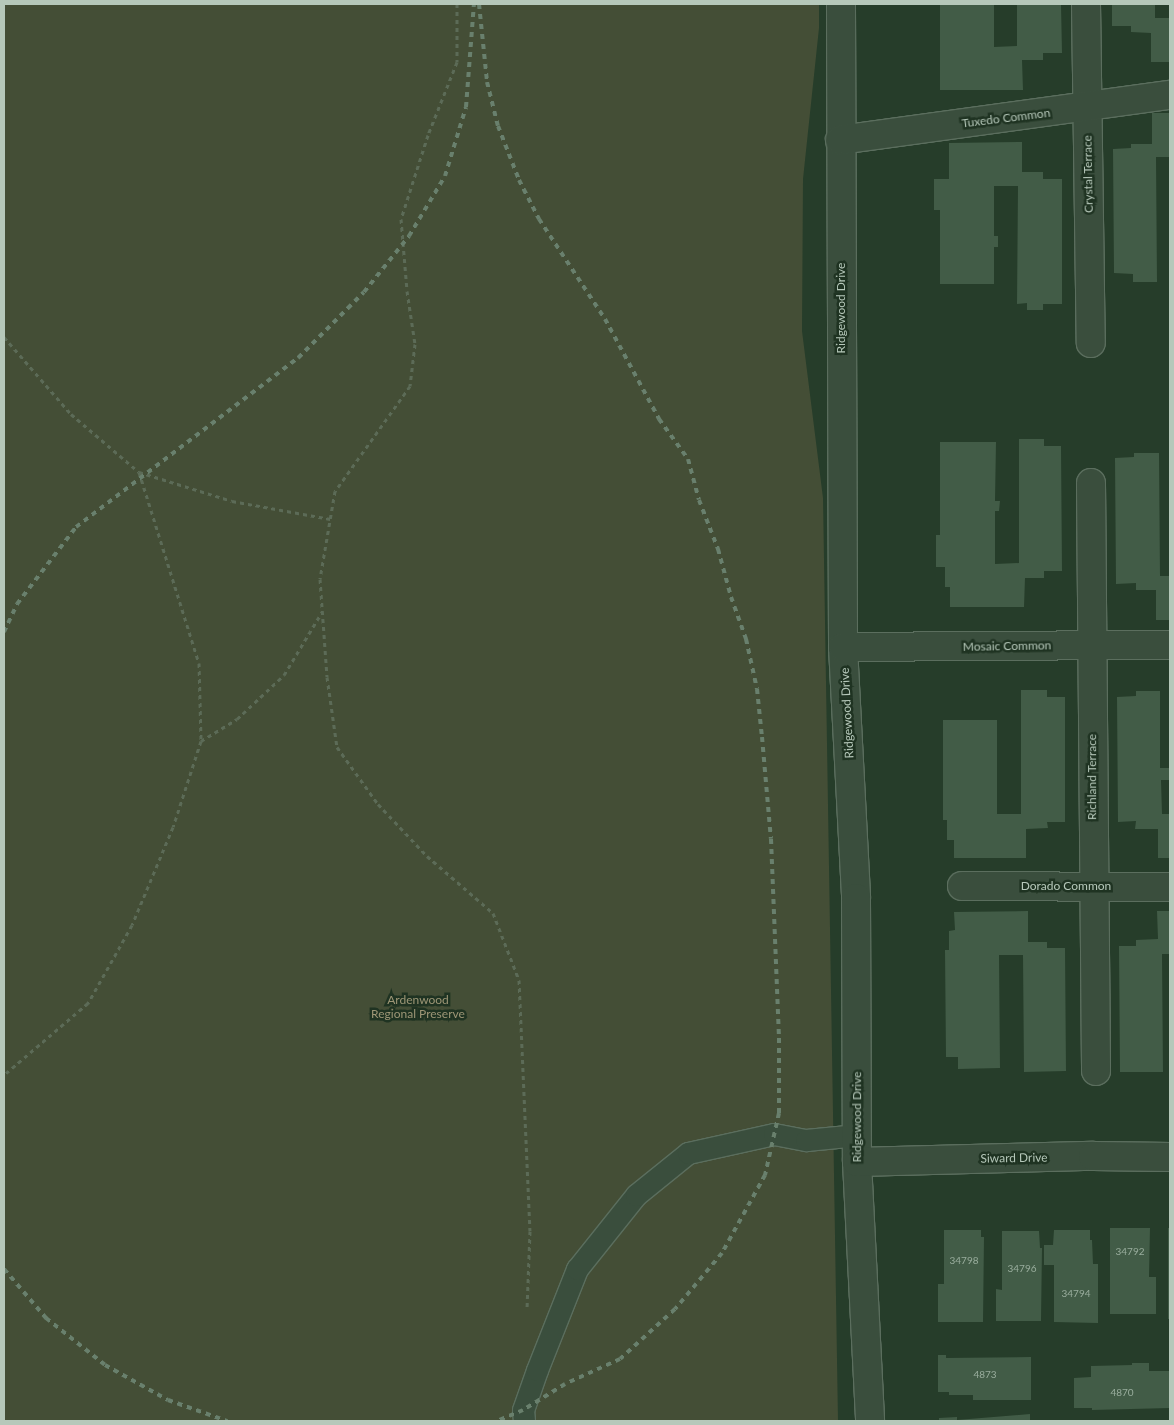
<!DOCTYPE html>
<style>
body{margin:0}
#map{position:relative;width:1174px;height:1425px;overflow:hidden;background:#263d2a;font-family:Lato,sans-serif}
div>[style]{position:absolute}
[style*='--x']{left:calc(var(--x)*1px);top:calc(var(--y)*1px);width:calc(var(--w)*1px);rotate:calc(var(--a)*1deg)}
.green>*{inset:0;background:#444e36}
.building>*{inset:0;background:#425c47}
.path>*{height:3px;margin-top:-1.5px;transform-origin:0;background:repeating-linear-gradient(90deg,#5c6b57 0 4px,transparent 0 8px)}
.roads{filter:drop-shadow(1px 0 #5b6e5e) drop-shadow(-1px 0 #5b6e5e) drop-shadow(0 1px #5b6e5e) drop-shadow(0 -1px #5b6e5e)}
.service>*{height:21px;margin:-10.5px;padding:0 10.5px;transform-origin:10.5px;border-radius:10.5px;background:#3a4e3d}
.minor>*{height:28px;margin:-14px;padding:0 14px;transform-origin:14px;border-radius:14px;background:#3a4e3d}
.rail>*{height:4px;margin-top:-2px;transform-origin:0;background:repeating-linear-gradient(90deg,#69806d 0 5px,transparent 0 10px)}
span{translate:-50% -50%;white-space:nowrap;text-align:center;line-height:1.15;-webkit-text-stroke:5px #1f3322;paint-order:stroke}
.number-label{font-size:10px;color:#99ad9d}
.number-label span{-webkit-text-stroke-width:0}
.street-label{font-size:12px;color:#b6c8ba}
.park-label{font-size:12px;color:#9d9676}
.frame{position:absolute;inset:0;border:5px solid #b6c8ba;pointer-events:none}
</style>
<div id="map">
<div class="green">
<div style="clip-path:polygon(4px 4px,819px 4px,819px 28px,803px 179px,802px 331px,823px 498px,838px 1421px,4px 1421px)"></div>
</div>
<div class="building">
<div style="clip-path:polygon(940px 4px,994px 4px,994px 47px,1017px 46px,1017px 4px,1061px 4px,1062px 53px,1043px 53px,1043px 60px,1022px 60px,1023px 90px,940px 90px)"></div>
<div style="clip-path:polygon(1112px 4px,1155px 4px,1155px 18px,1170px 18px,1170px 62px,1151px 62px,1151px 33px,1131px 32px,1131px 26px,1112px 26px)"></div>
<div style="clip-path:polygon(1152px 113px,1170px 113px,1170px 157px,1156px 157px,1157px 282px,1133px 282px,1133px 274px,1114px 273px,1113px 149px,1131px 148px,1131px 144px,1152px 144px)"></div>
<div style="clip-path:polygon(1022px 142px,1022px 172px,1043px 172px,1043px 179px,1062px 179px,1062px 304px,1043px 304px,1043px 310px,1027px 310px,1027px 303px,1017px 304px,1018px 186px,994px 186px,994px 236px,998px 236px,998px 247px,994px 247px,994px 284px,940px 284px,940px 210px,934px 210px,934px 179px,949px 179px,949px 143px)"></div>
<div style="clip-path:polygon(1019px 439px,1044px 439px,1044px 446px,1061px 446px,1062px 571px,1044px 571px,1044px 578px,1025px 578px,1024px 607px,950px 607px,950px 587px,945px 587px,945px 567px,936px 567px,936px 535px,940px 535px,940px 442px,996px 442px,995px 501px,1000px 501px,999px 511px,995px 511px,995px 564px,1019px 563px)"></div>
<div style="clip-path:polygon(1134px 453px,1159px 453px,1160px 576px,1170px 576px,1170px 620px,1156px 620px,1156px 590px,1136px 590px,1136px 583px,1116px 584px,1115px 458px,1134px 457px)"></div>
<div style="clip-path:polygon(1021px 690px,1047px 690px,1047px 697px,1065px 697px,1065px 822px,1047px 822px,1048px 828px,1026px 829px,1026px 858px,954px 858px,954px 840px,947px 840px,947px 820px,943px 820px,943px 720px,997px 720px,997px 814px,1021px 814px)"></div>
<div style="clip-path:polygon(1136px 691px,1160px 691px,1160px 768px,1169px 768px,1169px 780px,1161px 780px,1162px 814px,1170px 814px,1170px 858px,1158px 858px,1158px 829px,1135px 829px,1136px 821px,1118px 822px,1117px 697px,1136px 696px)"></div>
<div style="clip-path:polygon(1028px 911px,1028px 942px,1047px 942px,1047px 948px,1065px 948px,1066px 1071px,1024px 1072px,1023px 955px,999px 955px,1000px 1068px,958px 1069px,958px 1057px,946px 1057px,945px 950px,949px 950px,949px 931px,955px 930px,954px 912px)"></div>
<div style="clip-path:polygon(1157px 911px,1170px 911px,1170px 954px,1162px 954px,1163px 1072px,1120px 1072px,1119px 946px,1136px 946px,1136px 940px,1158px 939px)"></div>
<div style="clip-path:polygon(1110px 1228px,1150px 1228px,1149px 1277px,1156px 1277px,1156px 1314px,1110px 1314px)"></div>
<div style="clip-path:polygon(1168px 1228px,1170px 1228px,1170px 1319px,1168px 1319px)"></div>
<div style="clip-path:polygon(944px 1230px,981px 1230px,981px 1237px,984px 1237px,983px 1322px,938px 1322px,938px 1284px,944px 1284px)"></div>
<div style="clip-path:polygon(1054px 1230px,1090px 1230px,1090px 1240px,1092px 1240px,1093px 1264px,1098px 1264px,1098px 1323px,1054px 1322px,1054px 1265px,1044px 1265px,1044px 1245px,1053px 1245px)"></div>
<div style="clip-path:polygon(1002px 1231px,1039px 1231px,1040px 1248px,1042px 1248px,1041px 1321px,996px 1321px,996px 1289px,1002px 1290px)"></div>
<div style="clip-path:polygon(938px 1355px,946px 1355px,946px 1358px,1031px 1357px,1031px 1400px,973px 1400px,973px 1395px,949px 1395px,949px 1392px,938px 1392px)"></div>
<div style="clip-path:polygon(1132px 1363px,1149px 1363px,1149px 1371px,1170px 1371px,1170px 1408px,1092px 1410px,1092px 1408px,1074px 1408px,1074px 1378px,1091px 1377px,1091px 1366px,1132px 1365px)"></div>
<div style="clip-path:polygon(1030px 1414px,1030px 1421px,939px 1421px,939px 1418px,957px 1417px,957px 1420px)"></div>
</div>
<div class="path">
<div style="--x:457;--y:4;--w:58;--a:90"></div>
<div style="--x:457;--y:62;--w:79;--a:111.7"></div>
<div style="--x:428;--y:135;--w:88;--a:107.8"></div>
<div style="--x:401;--y:219;--w:72;--a:85.2"></div>
<div style="--x:407;--y:291;--w:54;--a:81.4"></div>
<div style="--x:415;--y:344;--w:42;--a:96.8"></div>
<div style="--x:410;--y:386;--w:129;--a:125.5"></div>
<div style="--x:335;--y:491;--w:89;--a:99.7"></div>
<div style="--x:320;--y:579;--w:98;--a:85.9"></div>
<div style="--x:327;--y:677;--w:71;--a:81.9"></div>
<div style="--x:337;--y:747;--w:70;--a:54.3"></div>
<div style="--x:378;--y:804;--w:71;--a:46.7"></div>
<div style="--x:427;--y:856;--w:87;--a:40.8"></div>
<div style="--x:493;--y:913;--w:72;--a:68.8"></div>
<div style="--x:519;--y:980;--w:251;--a:87.5"></div>
<div style="--x:530;--y:1231;--w:79;--a:92.2"></div>
<div style="--x:4;--y:337;--w:102;--a:49"></div>
<div style="--x:71;--y:414;--w:89;--a:40.5"></div>
<div style="--x:139;--y:472;--w:200;--a:72.6"></div>
<div style="--x:199;--y:663;--w:78;--a:88.5"></div>
<div style="--x:201;--y:741;--w:90;--a:108"></div>
<div style="--x:173;--y:827;--w:106;--a:112.7"></div>
<div style="--x:132;--y:925;--w:90;--a:119.4"></div>
<div style="--x:88;--y:1003;--w:111;--a:139.4"></div>
<div style="--x:139;--y:472;--w:97;--a:17.3"></div>
<div style="--x:232;--y:501;--w:100;--a:10.4"></div>
<div style="--x:201;--y:741;--w:42;--a:-31.4"></div>
<div style="--x:237;--y:719;--w:64;--a:-43.1"></div>
<div style="--x:284;--y:675;--w:74;--a:-58.9"></div>
</div>
<div class="roads">
<div class="service">
<div style="--x:524;--y:1421;--w:11;--a:-95"></div>
<div style="--x:523;--y:1410;--w:42;--a:-70.7"></div>
<div style="--x:537;--y:1370;--w:109;--a:-68.4"></div>
<div style="--x:577;--y:1269;--w:95;--a:-51.4"></div>
<div style="--x:636;--y:1195;--w:67;--a:-38.9"></div>
<div style="--x:688;--y:1153;--w:88;--a:-12.5"></div>
<div style="--x:774;--y:1134;--w:33;--a:11"></div>
<div style="--x:806;--y:1140;--w:52;--a:-5.5"></div>
</div>
<div class="minor">
<div style="--x:841;--y:4;--w:643;--a:89.82"></div>
<div style="--x:843;--y:647;--w:251;--a:87"></div>
<div style="--x:856;--y:898;--w:264;--a:89.8"></div>
<div style="--x:857;--y:1162;--w:259;--a:87.1"></div>
<div style="--x:1086;--y:4;--w:339;--a:89.2"></div>
<div style="--x:840;--y:140;--w:333;--a:-7.8"></div>
<div style="--x:1091;--y:483;--w:588;--a:89.51"></div>
<div style="--x:843;--y:647;--w:327;--a:-0.4"></div>
<div style="--x:962;--y:886;--w:208;--a:0.3"></div>
<div style="--x:857;--y:1162;--w:236;--a:-1.5"></div>
<div style="--x:1093;--y:1156;--w:77;--a:0.7"></div>
</div>
</div>
<div class="rail">
<div style="--x:479;--y:4;--w:78;--a:84.1"></div>
<div style="--x:487;--y:82;--w:45;--a:76"></div>
<div style="--x:498;--y:126;--w:58;--a:68.7"></div>
<div style="--x:519;--y:180;--w:44;--a:62.9"></div>
<div style="--x:539;--y:219;--w:120;--a:56.6"></div>
<div style="--x:605;--y:319;--w:114;--a:61.6"></div>
<div style="--x:659;--y:419;--w:49;--a:54.1"></div>
<div style="--x:688;--y:459;--w:42;--a:75"></div>
<div style="--x:699;--y:500;--w:53;--a:68.8"></div>
<div style="--x:718;--y:549;--w:50;--a:74.8"></div>
<div style="--x:731;--y:597;--w:45;--a:70.3"></div>
<div style="--x:746;--y:639;--w:51;--a:77.6"></div>
<div style="--x:757;--y:689;--w:48;--a:84.1"></div>
<div style="--x:762;--y:737;--w:102;--a:85"></div>
<div style="--x:771;--y:839;--w:199;--a:87.7"></div>
<div style="--x:779;--y:1038;--w:75;--a:90"></div>
<div style="--x:779;--y:1113;--w:64;--a:102.7"></div>
<div style="--x:765;--y:1175;--w:89;--a:118.9"></div>
<div style="--x:722;--y:1253;--w:73;--a:130"></div>
<div style="--x:675;--y:1309;--w:74;--a:137.7"></div>
<div style="--x:620;--y:1359;--w:60;--a:155.6"></div>
<div style="--x:565;--y:1384;--w:49;--a:148.2"></div>
<div style="--x:523;--y:1410;--w:28;--a:157"></div>
<div style="--x:4;--y:632;--w:31;--a:-65"></div>
<div style="--x:17;--y:604;--w:97;--a:-52.5"></div>
<div style="--x:76;--y:527;--w:279;--a:-37.3"></div>
<div style="--x:298;--y:358;--w:93;--a:-45"></div>
<div style="--x:364;--y:292;--w:72;--a:-51.2"></div>
<div style="--x:409;--y:236;--w:70;--a:-59"></div>
<div style="--x:445;--y:176;--w:72;--a:-73.1"></div>
<div style="--x:466;--y:107;--w:103;--a:-85.6"></div>
<div style="--x:4;--y:1269;--w:65;--a:49.4"></div>
<div style="--x:46;--y:1318;--w:75;--a:38.5"></div>
<div style="--x:105;--y:1365;--w:72;--a:29.1"></div>
<div style="--x:168;--y:1400;--w:63;--a:19.6"></div>
</div>
<div class="number-label">
<span style="left:1130px;top:1252px">34792</span>
<span style="left:964px;top:1261px">34798</span>
<span style="left:1022px;top:1269px">34796</span>
<span style="left:1076px;top:1294px">34794</span>
<span style="left:985px;top:1375px">4873</span>
<span style="left:1122px;top:1393px">4870</span>
</div>
<div class="street-label">
<span style="left:1006px;top:118px;rotate:-7deg">Tuxedo Common</span>
<span style="left:1088px;top:174px;rotate:-91deg">Crystal Terrace</span>
<span style="left:841px;top:308px;rotate:-90deg">Ridgewood Drive</span>
<span style="left:1007px;top:646px;rotate:-1deg">Mosaic Common</span>
<span style="left:847px;top:713px;rotate:-93deg">Ridgewood Drive</span>
<span style="left:1092px;top:777px;rotate:-90deg">Richland Terrace</span>
<span style="left:1066px;top:886px">Dorado Common</span>
<span style="left:857px;top:1117px;rotate:-90deg">Ridgewood Drive</span>
<span style="left:1014px;top:1158px;rotate:-1deg">Siward Drive</span>
</div>
<div class="park-label">
<span style="left:418px;top:1007px">Ardenwood<br>Regional Preserve</span>
</div>
<div class="frame"></div>
</div>
